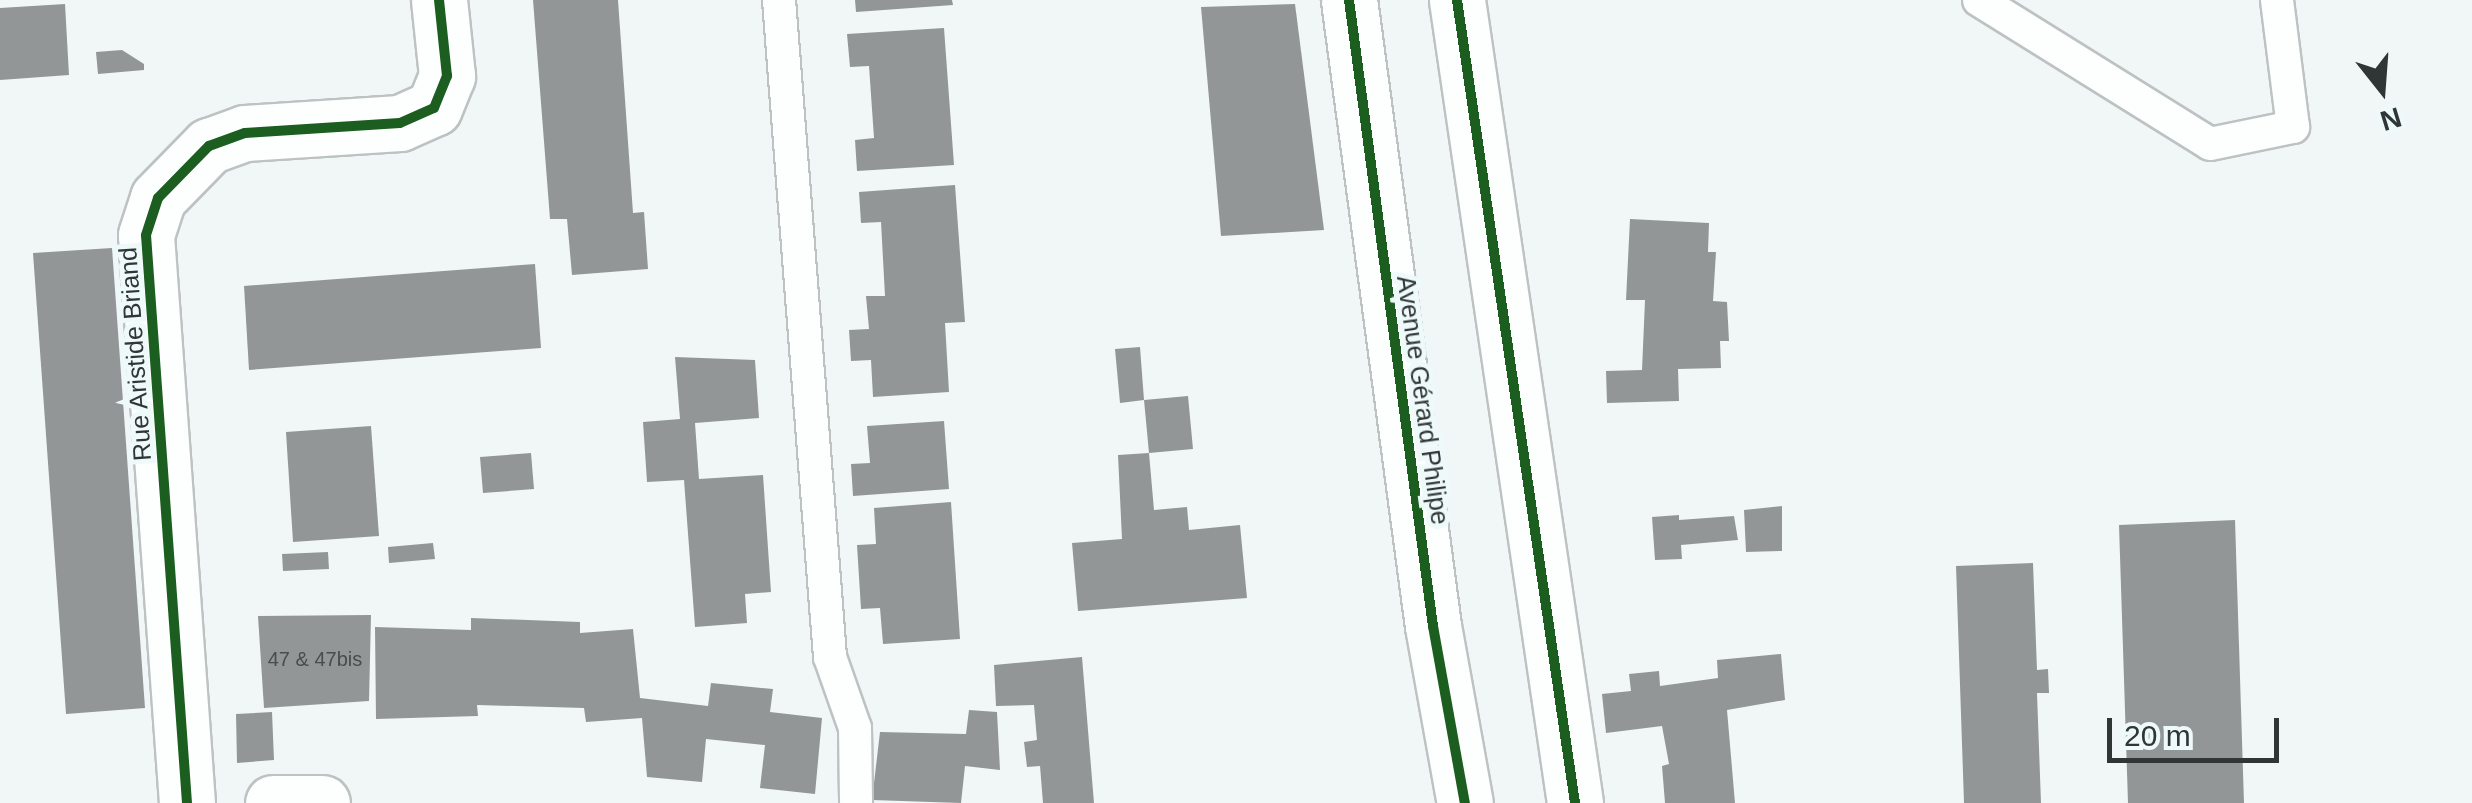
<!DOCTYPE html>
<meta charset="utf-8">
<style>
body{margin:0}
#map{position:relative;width:2472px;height:803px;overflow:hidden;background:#f1f7f7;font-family:Helvetica,sans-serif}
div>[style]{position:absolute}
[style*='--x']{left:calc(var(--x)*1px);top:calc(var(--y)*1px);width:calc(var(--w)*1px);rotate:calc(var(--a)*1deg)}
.building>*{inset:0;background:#929697}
.roads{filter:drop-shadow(2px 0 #bdc2c2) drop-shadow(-2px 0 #bdc2c2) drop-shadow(0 2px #bdc2c2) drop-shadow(0 -2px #bdc2c2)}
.service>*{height:32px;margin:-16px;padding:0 16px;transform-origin:16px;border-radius:16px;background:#fdfefe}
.minor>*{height:55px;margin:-27.5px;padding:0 27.5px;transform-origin:27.5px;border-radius:27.5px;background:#fdfefe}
.secondary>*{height:55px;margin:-27.5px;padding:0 27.5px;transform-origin:27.5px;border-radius:27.5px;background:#fdfefe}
.cycleway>*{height:10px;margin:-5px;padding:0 5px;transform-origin:5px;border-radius:5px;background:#1b5e20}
span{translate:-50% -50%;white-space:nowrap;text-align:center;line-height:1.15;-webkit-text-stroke:10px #eef9fa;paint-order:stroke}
.number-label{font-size:20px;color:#484d4e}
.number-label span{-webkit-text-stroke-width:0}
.street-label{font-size:25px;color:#303535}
.north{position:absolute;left:2332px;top:40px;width:100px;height:100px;-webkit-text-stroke:8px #eef9fa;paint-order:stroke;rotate:163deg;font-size:28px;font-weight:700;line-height:40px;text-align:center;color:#303535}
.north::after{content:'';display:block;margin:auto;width:35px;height:45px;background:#303535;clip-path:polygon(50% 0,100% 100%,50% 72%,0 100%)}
.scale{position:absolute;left:2107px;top:718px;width:172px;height:45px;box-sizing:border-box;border:5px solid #303535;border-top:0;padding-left:12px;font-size:30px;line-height:35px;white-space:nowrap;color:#303535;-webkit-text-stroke:8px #eef9fa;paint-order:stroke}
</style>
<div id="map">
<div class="building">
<div style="clip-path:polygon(533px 0,618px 0,633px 213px,644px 212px,648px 269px,572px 275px,567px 219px,550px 219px)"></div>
<div style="clip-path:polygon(855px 0,952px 0,953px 5px,856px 12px)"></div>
<div style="clip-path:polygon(65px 4px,69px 75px,0 80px,0 8px)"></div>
<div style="clip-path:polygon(1295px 4px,1324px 230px,1221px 236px,1201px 7px)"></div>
<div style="clip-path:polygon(944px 28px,954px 165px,857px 171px,855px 140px,874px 138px,869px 66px,850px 67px,847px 34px)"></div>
<div style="clip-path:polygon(122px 50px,144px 64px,144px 70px,98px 74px,96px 52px)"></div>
<div style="clip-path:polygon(955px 185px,965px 322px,945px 323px,949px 392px,873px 397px,871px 360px,851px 361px,849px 330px,869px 329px,866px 296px,885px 296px,881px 222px,861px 223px,859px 192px)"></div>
<div style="clip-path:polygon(1630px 219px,1709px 223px,1708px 252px,1716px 252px,1713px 301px,1727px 302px,1729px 341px,1720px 341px,1721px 368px,1678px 369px,1679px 401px,1607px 403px,1606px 371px,1642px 370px,1645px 300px,1626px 300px)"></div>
<div style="clip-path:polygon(112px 248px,145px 708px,66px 714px,33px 253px)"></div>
<div style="clip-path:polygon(535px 264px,541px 348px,249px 370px,244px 286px)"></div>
<div style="clip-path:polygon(1140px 347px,1144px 400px,1120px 403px,1115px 349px)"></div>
<div style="clip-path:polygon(675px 357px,755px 360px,759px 418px,695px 423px,699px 479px,763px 475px,771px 592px,745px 594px,747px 623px,695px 627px,684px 480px,647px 482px,643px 422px,680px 419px)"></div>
<div style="clip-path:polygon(1188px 396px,1193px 449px,1149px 453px,1144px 400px)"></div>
<div style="clip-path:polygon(944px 421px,949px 489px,853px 496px,851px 464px,870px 463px,867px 426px)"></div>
<div style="clip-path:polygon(371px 426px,379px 536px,293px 542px,286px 432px)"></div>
<div style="clip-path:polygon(531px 453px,534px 489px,483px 493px,480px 457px)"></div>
<div style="clip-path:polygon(1149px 453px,1154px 510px,1187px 507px,1189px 530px,1240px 525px,1247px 598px,1078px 611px,1072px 543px,1122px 539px,1118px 455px)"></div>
<div style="clip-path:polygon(951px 502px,960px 639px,883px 644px,880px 608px,861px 609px,857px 545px,876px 544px,874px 508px)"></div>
<div style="clip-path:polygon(1782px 506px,1782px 551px,1746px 552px,1744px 510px)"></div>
<div style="clip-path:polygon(1679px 515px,1679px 520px,1734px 516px,1738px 540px,1681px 545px,1682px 559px,1655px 560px,1652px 517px)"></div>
<div style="clip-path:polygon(2235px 520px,2244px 803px,2128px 803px,2119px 525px)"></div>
<div style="clip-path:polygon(433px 543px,435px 559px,389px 563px,388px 547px)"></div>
<div style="clip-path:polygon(328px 552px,329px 569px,283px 571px,282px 554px)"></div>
<div style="clip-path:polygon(2033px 563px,2037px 670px,2048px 669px,2049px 693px,2037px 693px,2041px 803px,1964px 803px,1956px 566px)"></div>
<div style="clip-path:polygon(371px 615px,369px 701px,264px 708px,258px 616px)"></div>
<div style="clip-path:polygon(471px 618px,580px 622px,580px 633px,633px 629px,640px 698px,708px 706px,711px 683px,773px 689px,770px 712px,822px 718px,815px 794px,760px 788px,765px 745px,706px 739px,702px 782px,647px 777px,642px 718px,586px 722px,584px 708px,477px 705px,478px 716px,376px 719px,375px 627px,471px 630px)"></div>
<div style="clip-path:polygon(1781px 654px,1785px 700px,1727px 710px,1735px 803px,1665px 803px,1662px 766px,1669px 764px,1662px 726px,1606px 733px,1602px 694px,1631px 691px,1629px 674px,1659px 671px,1660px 686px,1718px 678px,1717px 660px)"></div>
<div style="clip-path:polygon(1082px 657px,1094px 803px,1043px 803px,1040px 766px,1027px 767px,1024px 742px,1037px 740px,1034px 705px,996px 706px,994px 665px)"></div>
<div style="clip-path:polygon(969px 710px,997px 712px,1000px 770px,965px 766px,961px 803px,872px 800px,880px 732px,966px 734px)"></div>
<div style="clip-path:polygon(272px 712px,274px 760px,237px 763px,236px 714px)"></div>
</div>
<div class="roads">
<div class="service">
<div style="--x:779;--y:0;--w:659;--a:85.56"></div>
<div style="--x:830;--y:657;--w:75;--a:70.6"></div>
<div style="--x:855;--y:728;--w:75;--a:89.2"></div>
<div style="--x:1979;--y:0;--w:272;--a:31.9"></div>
<div style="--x:2210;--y:144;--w:85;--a:-11.6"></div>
<div style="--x:2293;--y:127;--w:128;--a:-97.2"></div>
</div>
<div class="minor">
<div style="--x:187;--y:803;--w:569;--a:-94.13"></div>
<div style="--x:146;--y:235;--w:39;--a:-72"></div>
<div style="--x:158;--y:198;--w:73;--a:-45.6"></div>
<div style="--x:209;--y:146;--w:38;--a:-20"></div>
<div style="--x:245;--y:133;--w:155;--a:-3.7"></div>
<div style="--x:400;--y:123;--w:37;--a:-24"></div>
<div style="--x:434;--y:108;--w:35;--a:-68"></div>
<div style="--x:447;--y:76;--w:76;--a:-96"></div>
<div style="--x:273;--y:803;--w:49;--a:0"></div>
</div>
<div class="secondary">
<div style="--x:1349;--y:0;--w:632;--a:82.36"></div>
<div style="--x:1433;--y:626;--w:180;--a:79.8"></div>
<div style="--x:1457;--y:0;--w:812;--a:81.64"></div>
</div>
</div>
<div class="cycleway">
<div style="--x:1349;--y:0;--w:632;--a:82.36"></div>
<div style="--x:1433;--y:626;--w:180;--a:79.8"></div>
<div style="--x:1457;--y:0;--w:812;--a:81.64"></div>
<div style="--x:187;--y:803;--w:569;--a:-94.13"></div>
<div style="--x:146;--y:235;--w:39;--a:-72"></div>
<div style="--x:158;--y:198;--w:73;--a:-45.6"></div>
<div style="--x:209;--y:146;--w:38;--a:-20"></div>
<div style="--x:245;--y:133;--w:155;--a:-3.7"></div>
<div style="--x:400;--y:123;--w:37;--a:-24"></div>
<div style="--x:434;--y:108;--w:35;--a:-68"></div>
<div style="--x:447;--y:76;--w:76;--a:-96"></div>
</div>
<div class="number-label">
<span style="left:315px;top:659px">47 &amp; 47bis</span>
</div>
<div class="street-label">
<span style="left:135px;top:354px;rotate:-94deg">Rue Aristide Briand</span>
<span style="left:1423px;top:400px;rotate:82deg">Avenue Gérard Philipe</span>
</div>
<div class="north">N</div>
<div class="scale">20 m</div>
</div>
